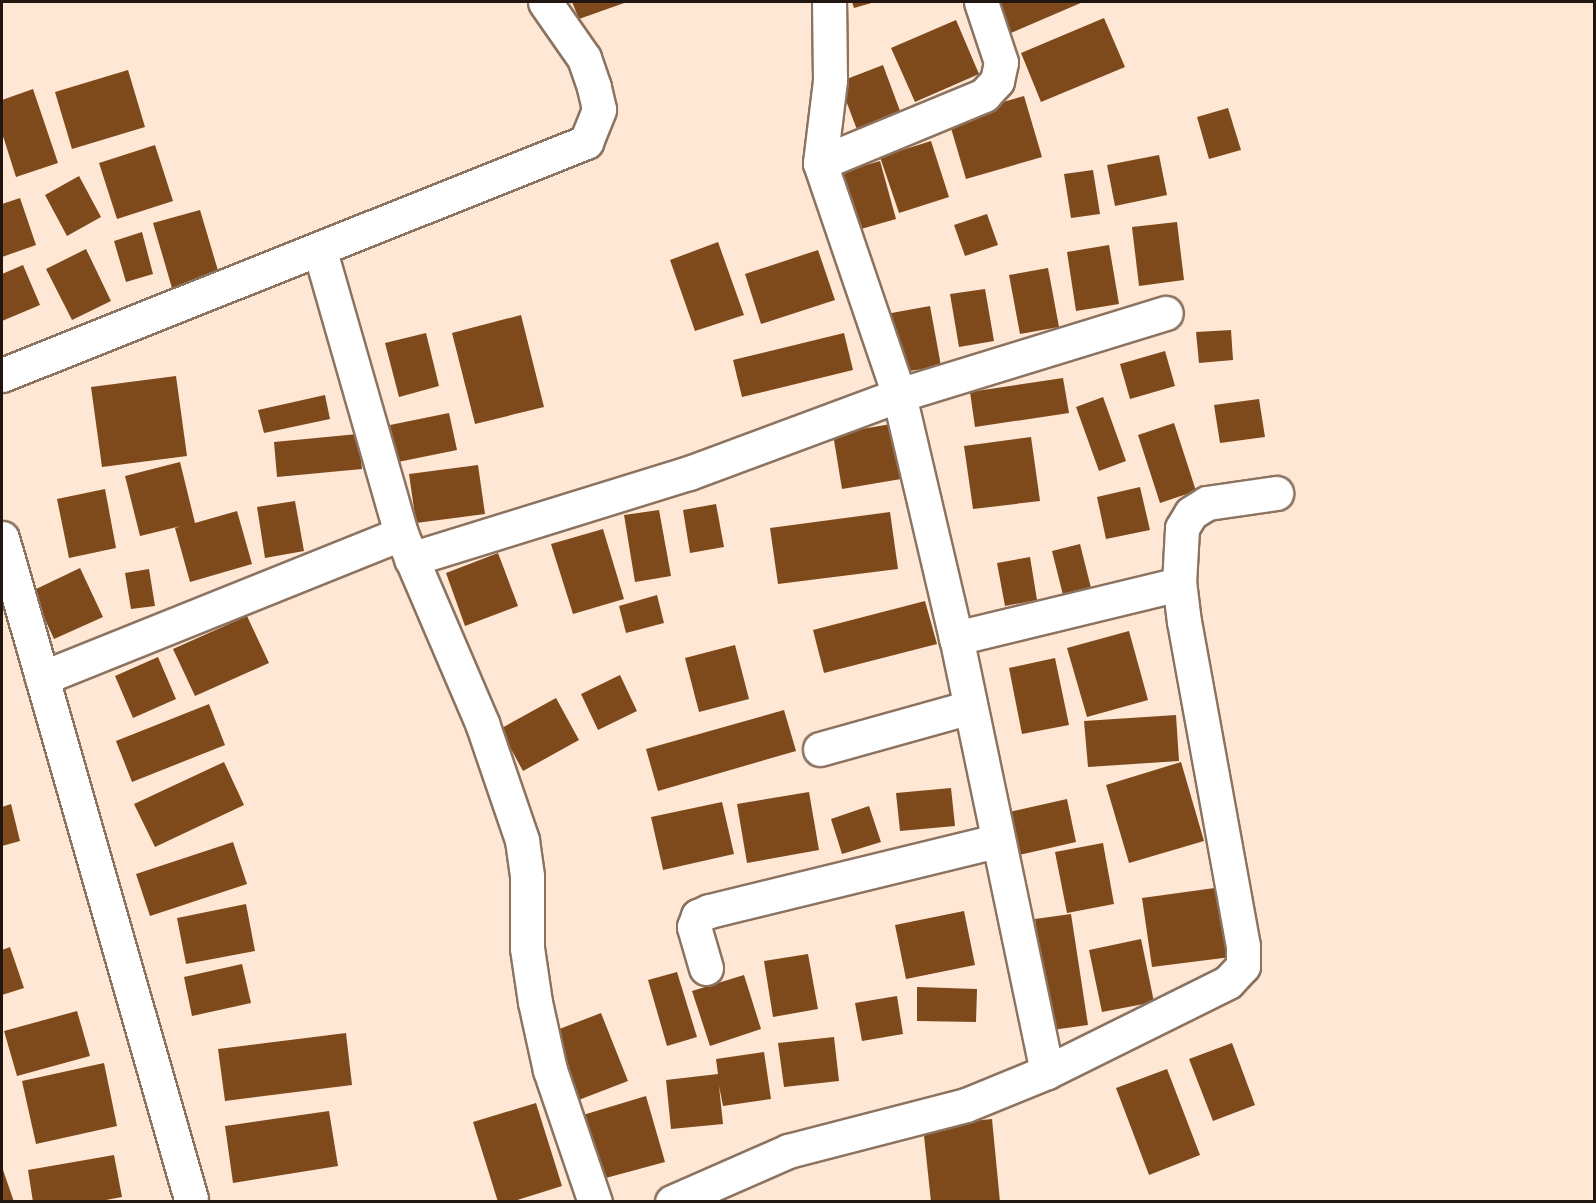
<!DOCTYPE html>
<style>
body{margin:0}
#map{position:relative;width:1596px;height:1203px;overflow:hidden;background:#fee7d5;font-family:"Roboto Serif",serif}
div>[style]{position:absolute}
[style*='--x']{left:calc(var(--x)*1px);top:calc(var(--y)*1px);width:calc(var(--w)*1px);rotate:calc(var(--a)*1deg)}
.building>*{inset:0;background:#7e4a1c}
.roads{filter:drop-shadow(2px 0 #8c7360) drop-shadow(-2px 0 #8c7360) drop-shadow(0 2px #8c7360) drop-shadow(0 -2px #8c7360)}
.minor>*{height:33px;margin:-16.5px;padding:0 16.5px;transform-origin:16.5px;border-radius:16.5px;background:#fff}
span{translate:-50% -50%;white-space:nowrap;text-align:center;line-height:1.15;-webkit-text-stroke:6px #fdf7f3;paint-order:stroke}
.frame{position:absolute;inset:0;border:3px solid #20160f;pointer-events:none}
</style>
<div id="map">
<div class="building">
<div style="clip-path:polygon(572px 2px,627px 2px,579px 19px)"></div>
<div style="clip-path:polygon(852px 2px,875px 2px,854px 8px)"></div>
<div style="clip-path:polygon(989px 2px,1083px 2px,1004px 36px)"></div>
<div style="clip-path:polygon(1104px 18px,1125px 67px,1041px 102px,1021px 53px)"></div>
<div style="clip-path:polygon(956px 20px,979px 74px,915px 102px,891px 48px)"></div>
<div style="clip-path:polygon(883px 65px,903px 119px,859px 135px,839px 82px)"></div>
<div style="clip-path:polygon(128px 70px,145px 127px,72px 149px,55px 92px)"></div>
<div style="clip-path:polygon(33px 89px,58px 163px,16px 177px,2px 133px,2px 100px)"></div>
<div style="clip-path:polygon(1024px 96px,1042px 157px,966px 179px,948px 118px)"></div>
<div style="clip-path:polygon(1228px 108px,1241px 150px,1209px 159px,1197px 117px)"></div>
<div style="clip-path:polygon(931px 141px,949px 197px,899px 213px,880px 157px)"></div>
<div style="clip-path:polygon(155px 145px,173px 201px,117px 219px,99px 163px)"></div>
<div style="clip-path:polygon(1159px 155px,1167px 195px,1115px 206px,1107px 165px)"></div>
<div style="clip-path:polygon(880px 161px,896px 219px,854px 231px,838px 173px)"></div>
<div style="clip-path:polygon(1093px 170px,1100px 214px,1071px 218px,1064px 174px)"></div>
<div style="clip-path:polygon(79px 176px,101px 217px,67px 236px,45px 195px)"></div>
<div style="clip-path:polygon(20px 198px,36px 245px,2px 257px,2px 204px)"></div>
<div style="clip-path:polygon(200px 210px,219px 274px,172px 288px,153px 223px)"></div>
<div style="clip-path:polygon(987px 214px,998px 245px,965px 256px,954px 225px)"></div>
<div style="clip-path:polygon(1177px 222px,1184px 280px,1139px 286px,1132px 227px)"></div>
<div style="clip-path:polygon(142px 232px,153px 274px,126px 282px,114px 241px)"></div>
<div style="clip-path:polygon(718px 242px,744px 315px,695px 331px,670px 260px)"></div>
<div style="clip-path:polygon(1109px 245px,1119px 304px,1076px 311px,1067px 252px)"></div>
<div style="clip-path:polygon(86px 249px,111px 301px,72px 320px,46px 269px)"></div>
<div style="clip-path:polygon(818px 250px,835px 300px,761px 324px,745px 274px)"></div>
<div style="clip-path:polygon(23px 265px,40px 305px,2px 321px,2px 274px)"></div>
<div style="clip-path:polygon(1048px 268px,1059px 327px,1020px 334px,1009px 275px)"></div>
<div style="clip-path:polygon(985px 289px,994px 341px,959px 347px,950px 294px)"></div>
<div style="clip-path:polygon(930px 306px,941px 366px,897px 373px,886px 314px)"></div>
<div style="clip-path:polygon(521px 315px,544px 407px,475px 424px,452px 333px)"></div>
<div style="clip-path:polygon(1231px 330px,1233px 360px,1199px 363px,1196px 332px)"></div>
<div style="clip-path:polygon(426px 333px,439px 386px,399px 397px,385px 343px)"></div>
<div style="clip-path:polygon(844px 333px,853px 370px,742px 397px,733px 360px)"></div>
<div style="clip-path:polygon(1165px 351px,1175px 386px,1130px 399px,1120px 364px)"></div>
<div style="clip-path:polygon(176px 376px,187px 456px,102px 467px,91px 387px)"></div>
<div style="clip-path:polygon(1063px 378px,1069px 413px,975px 427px,970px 392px)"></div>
<div style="clip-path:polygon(325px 395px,330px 419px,264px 433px,258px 410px)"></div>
<div style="clip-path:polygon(1103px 397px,1126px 461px,1099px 471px,1076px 407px)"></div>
<div style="clip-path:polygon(1259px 399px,1265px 437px,1220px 443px,1214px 405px)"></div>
<div style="clip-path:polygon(449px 413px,457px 450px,398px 462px,390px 425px)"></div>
<div style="clip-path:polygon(1174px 423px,1196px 491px,1160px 503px,1138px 435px)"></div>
<div style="clip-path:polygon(891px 424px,901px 479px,842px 489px,833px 434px)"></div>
<div style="clip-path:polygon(358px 434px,362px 469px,277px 477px,274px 442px)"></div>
<div style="clip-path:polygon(1031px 437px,1040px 501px,973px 509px,964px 446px)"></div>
<div style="clip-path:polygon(180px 462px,195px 523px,237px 511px,252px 564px,190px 582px,175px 528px,181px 526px,140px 536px,125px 476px)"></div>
<div style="clip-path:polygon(478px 465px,485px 514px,416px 523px,409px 474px)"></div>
<div style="clip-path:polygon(1140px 487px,1150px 530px,1106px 539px,1097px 497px)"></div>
<div style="clip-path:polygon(105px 489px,116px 548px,69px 558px,57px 499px)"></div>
<div style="clip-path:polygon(295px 501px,304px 551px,265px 558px,257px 507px)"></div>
<div style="clip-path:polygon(716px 504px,724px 547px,690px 553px,683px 510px)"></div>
<div style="clip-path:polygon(659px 510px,671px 576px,635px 582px,624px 515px)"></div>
<div style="clip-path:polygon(890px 512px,898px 569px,778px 584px,770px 528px)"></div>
<div style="clip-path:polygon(603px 529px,624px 599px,573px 614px,551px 544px)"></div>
<div style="clip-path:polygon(1080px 544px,1091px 588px,1063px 595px,1052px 551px)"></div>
<div style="clip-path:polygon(498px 553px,518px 606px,465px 626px,446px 573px)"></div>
<div style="clip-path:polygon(1030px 557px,1037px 600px,1005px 606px,997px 563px)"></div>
<div style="clip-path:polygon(80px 568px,103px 617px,54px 639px,32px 591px)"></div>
<div style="clip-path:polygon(149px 569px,155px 606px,131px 609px,125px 573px)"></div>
<div style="clip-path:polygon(657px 595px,664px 623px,626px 633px,619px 606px)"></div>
<div style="clip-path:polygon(925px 601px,937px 644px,824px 673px,813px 630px)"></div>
<div style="clip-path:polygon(247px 616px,269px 663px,195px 696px,173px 649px)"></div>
<div style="clip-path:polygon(1129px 631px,1148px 700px,1087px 717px,1067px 648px)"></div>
<div style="clip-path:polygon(735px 645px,749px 699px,699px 712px,685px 658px)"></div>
<div style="clip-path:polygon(158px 657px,176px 699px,133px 718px,115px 676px)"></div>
<div style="clip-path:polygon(1055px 658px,1069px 725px,1022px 734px,1009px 668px)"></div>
<div style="clip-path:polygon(620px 675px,637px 711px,598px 730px,581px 694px)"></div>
<div style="clip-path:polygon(556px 698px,579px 740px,523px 771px,500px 729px)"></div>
<div style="clip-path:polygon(209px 704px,225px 745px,132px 782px,116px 741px)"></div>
<div style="clip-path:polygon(784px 710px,796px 751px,658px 791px,646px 749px)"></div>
<div style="clip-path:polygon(1176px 715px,1179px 761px,1088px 767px,1084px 721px)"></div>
<div style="clip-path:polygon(224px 762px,244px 805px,155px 847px,134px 804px)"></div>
<div style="clip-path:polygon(1181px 762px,1204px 841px,1129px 863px,1106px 785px)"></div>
<div style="clip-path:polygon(951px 788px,955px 826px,900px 831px,896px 793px)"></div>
<div style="clip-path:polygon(809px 792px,819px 850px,747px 863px,737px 804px)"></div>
<div style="clip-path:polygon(1067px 799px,1076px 842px,1019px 855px,1009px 812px)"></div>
<div style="clip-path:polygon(722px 802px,734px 854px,663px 870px,651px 817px)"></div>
<div style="clip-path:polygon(11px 804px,20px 841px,2px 846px,2px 807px)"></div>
<div style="clip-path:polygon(869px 806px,881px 842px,842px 854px,831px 819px)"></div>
<div style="clip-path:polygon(233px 842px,247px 884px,150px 916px,136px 874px)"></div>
<div style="clip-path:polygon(1103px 843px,1114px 904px,1067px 913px,1055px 852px)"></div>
<div style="clip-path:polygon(1222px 887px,1231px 957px,1152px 967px,1142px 898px)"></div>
<div style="clip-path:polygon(246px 904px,255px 951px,186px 964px,177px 918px)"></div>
<div style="clip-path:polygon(964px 911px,975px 965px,906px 979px,895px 925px)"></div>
<div style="clip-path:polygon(1071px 914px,1088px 1025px,1052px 1030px,1035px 919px)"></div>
<div style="clip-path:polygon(1141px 939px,1154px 1002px,1102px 1012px,1089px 950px)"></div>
<div style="clip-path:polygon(10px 947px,24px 988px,2px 995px,2px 950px)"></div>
<div style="clip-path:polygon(808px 954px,818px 1009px,773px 1017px,764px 961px)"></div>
<div style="clip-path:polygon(242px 964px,251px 1003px,192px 1016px,184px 977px)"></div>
<div style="clip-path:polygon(677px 972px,697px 1037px,667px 1046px,648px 980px)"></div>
<div style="clip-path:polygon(744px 975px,761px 1029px,710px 1046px,692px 991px)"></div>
<div style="clip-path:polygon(917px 987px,977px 989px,976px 1022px,917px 1021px)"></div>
<div style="clip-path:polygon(897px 996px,903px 1034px,862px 1041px,855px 1003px)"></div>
<div style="clip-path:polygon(77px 1011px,90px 1056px,17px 1076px,4px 1031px)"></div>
<div style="clip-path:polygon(601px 1013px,628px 1081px,576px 1101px,549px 1033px)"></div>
<div style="clip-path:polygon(346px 1033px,352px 1085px,225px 1101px,218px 1049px)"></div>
<div style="clip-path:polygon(834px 1037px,839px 1081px,784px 1087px,778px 1043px)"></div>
<div style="clip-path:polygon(1232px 1043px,1255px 1105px,1213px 1121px,1189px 1059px)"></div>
<div style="clip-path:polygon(764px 1052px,771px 1099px,723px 1106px,719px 1086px,723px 1124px,671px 1129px,666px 1080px,718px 1074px,716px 1059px)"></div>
<div style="clip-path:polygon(104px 1063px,117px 1126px,36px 1144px,22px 1081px)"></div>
<div style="clip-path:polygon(1167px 1069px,1200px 1155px,1149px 1175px,1116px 1088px)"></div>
<div style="clip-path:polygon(646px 1096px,665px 1162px,602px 1179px,583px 1115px)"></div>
<div style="clip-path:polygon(536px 1103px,562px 1186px,511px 1202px,498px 1202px,473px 1122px)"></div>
<div style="clip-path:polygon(329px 1111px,338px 1166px,233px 1183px,225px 1126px)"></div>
<div style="clip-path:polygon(992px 1119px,1000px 1202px,931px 1202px,923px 1126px)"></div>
<div style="clip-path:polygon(114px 1155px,122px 1197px,95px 1202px,33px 1202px,28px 1170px)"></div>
<div style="clip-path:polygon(2px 1167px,14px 1202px,2px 1202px)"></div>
</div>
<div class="roads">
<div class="minor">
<div style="--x:820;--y:163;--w:178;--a:-22.5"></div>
<div style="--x:984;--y:95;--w:19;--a:-47"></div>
<div style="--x:997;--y:81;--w:19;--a:-78"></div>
<div style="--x:1001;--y:62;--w:63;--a:-108.4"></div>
<div style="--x:320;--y:251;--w:294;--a:74"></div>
<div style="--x:401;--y:534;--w:206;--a:66.8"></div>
<div style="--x:482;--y:723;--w:124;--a:71.1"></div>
<div style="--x:522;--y:840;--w:36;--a:82"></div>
<div style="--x:527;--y:876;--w:72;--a:90"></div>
<div style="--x:527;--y:948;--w:55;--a:81.6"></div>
<div style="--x:535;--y:1002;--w:70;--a:77.6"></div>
<div style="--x:550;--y:1070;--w:139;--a:71.2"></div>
<div style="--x:2;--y:375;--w:629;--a:-21.75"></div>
<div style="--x:586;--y:142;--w:35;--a:-68"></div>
<div style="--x:599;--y:109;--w:23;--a:-103"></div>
<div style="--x:594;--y:87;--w:31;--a:-109"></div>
<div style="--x:584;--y:58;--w:68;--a:-124.9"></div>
<div style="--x:2;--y:538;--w:687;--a:74.04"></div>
<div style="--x:411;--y:559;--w:291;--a:-17.2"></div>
<div style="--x:689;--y:473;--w:224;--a:-20.4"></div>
<div style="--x:899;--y:395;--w:279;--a:-17.1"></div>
<div style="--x:956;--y:638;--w:229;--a:-13.6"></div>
<div style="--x:42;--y:678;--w:387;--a:-21.9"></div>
<div style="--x:820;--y:749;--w:156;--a:-15.6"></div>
<div style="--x:706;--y:968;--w:43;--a:-106.3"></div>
<div style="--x:694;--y:927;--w:12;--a:-70"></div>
<div style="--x:698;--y:916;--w:12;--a:-24"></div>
<div style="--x:709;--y:911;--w:296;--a:-13.7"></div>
<div style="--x:1047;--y:1072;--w:202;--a:-26.4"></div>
<div style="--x:1228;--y:982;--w:22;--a:-47"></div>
<div style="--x:1243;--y:966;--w:20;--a:-90"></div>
<div style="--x:1243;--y:946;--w:329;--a:-100.3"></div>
<div style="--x:1184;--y:622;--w:38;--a:-97"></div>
<div style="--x:1179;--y:584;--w:56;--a:-86.9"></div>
<div style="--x:1182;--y:528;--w:17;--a:-59"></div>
<div style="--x:1191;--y:513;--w:19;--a:-32"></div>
<div style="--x:1207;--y:503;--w:70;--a:-8.2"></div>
<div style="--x:672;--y:1202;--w:127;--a:-23.7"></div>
<div style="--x:788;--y:1151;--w:184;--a:-14.5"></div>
<div style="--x:966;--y:1105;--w:87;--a:-22.2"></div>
<div style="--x:1047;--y:1072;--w:443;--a:-101.8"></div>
<div style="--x:956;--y:638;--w:250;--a:-103.2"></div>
<div style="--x:899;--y:395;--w:245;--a:-108.8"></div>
<div style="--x:820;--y:163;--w:84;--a:-83.1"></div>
<div style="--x:830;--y:80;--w:78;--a:-90.7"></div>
</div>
</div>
<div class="frame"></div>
</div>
